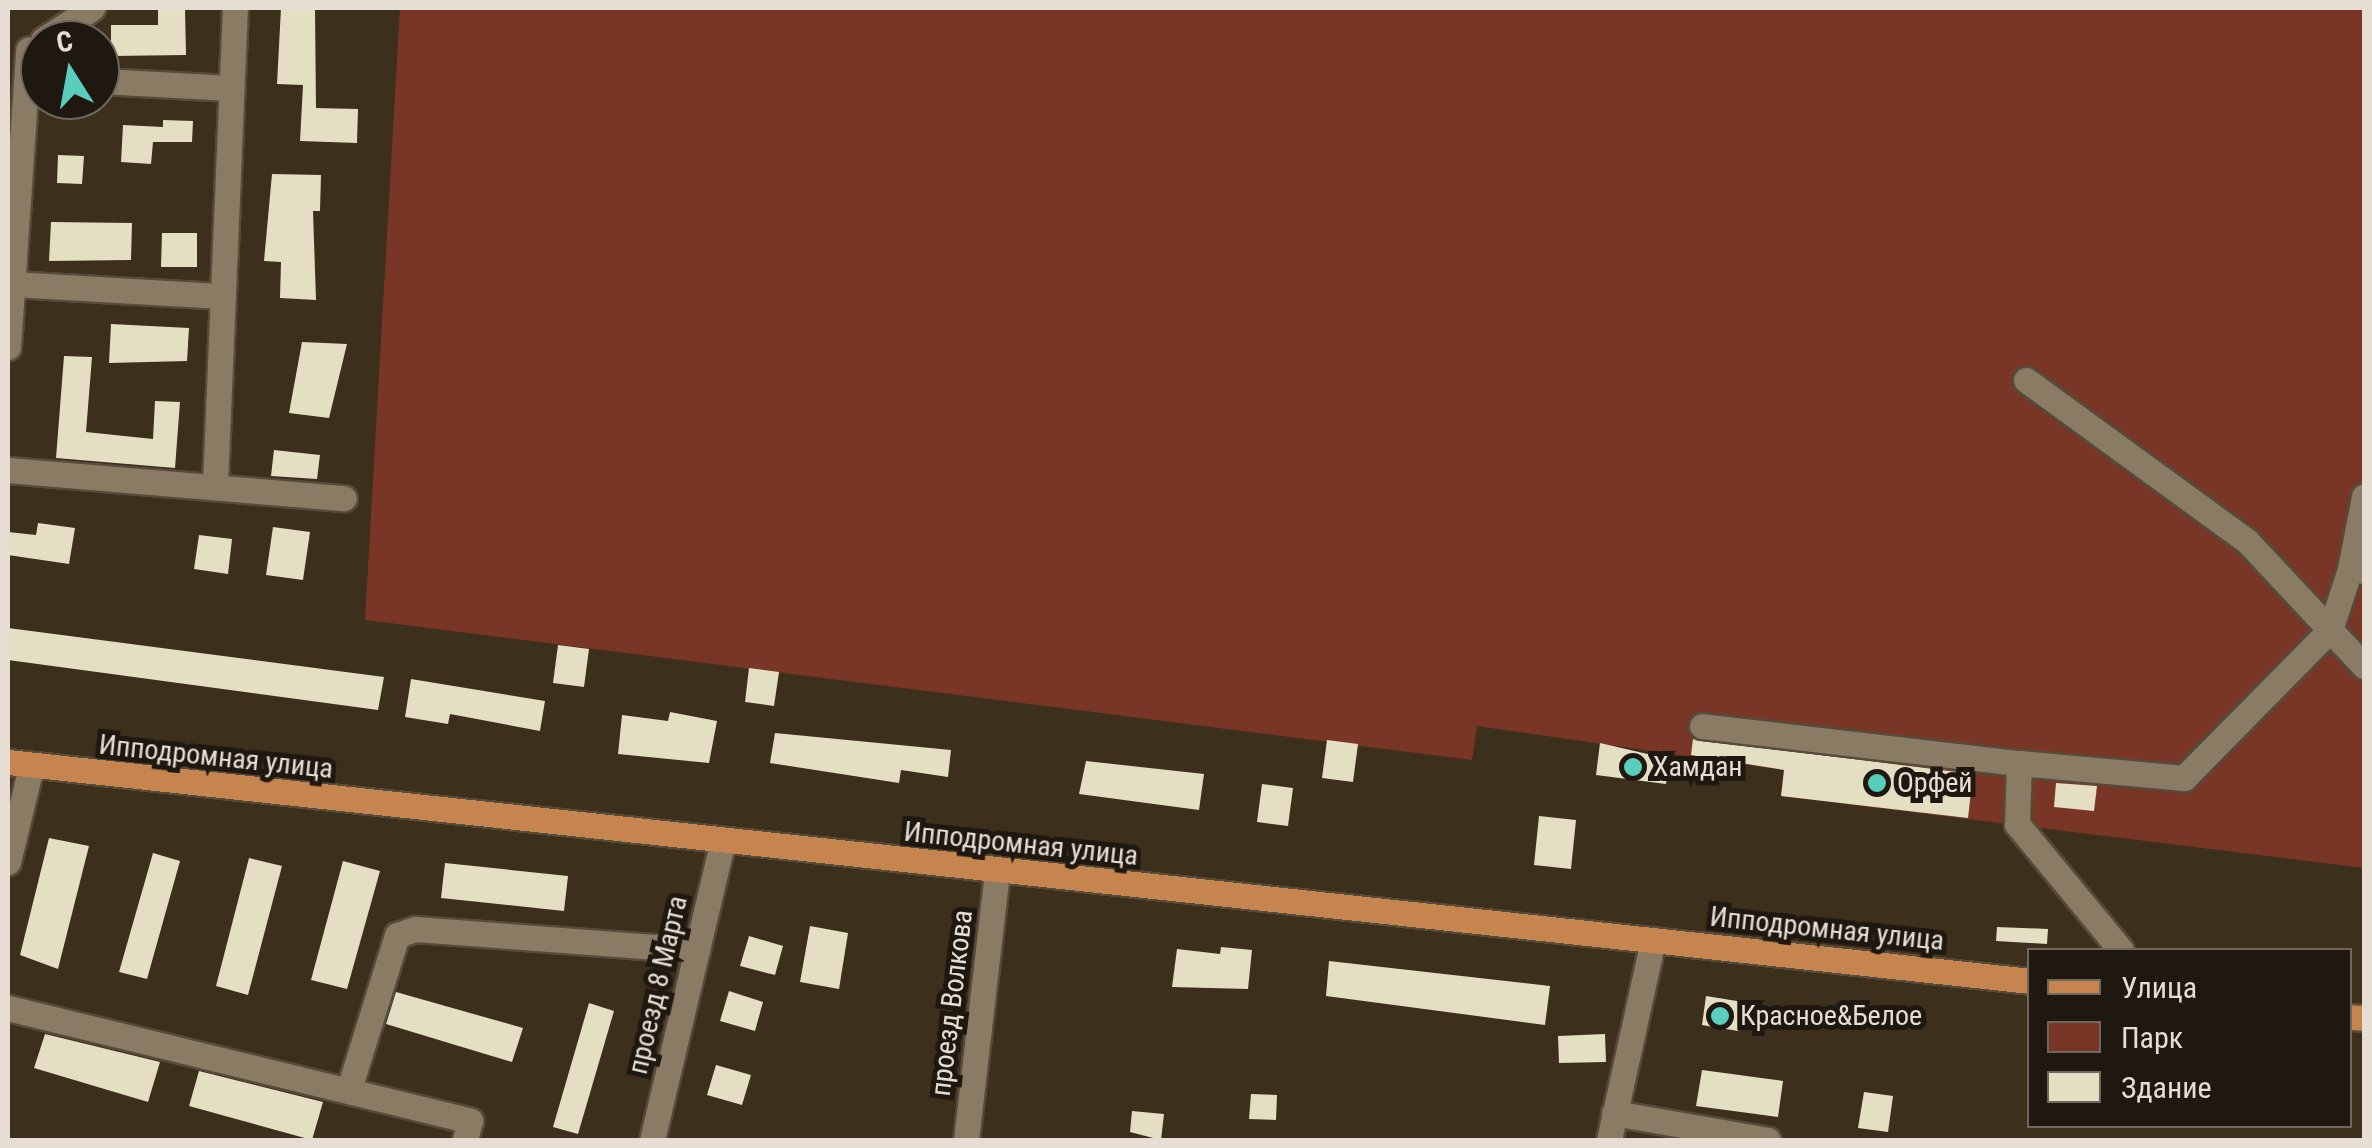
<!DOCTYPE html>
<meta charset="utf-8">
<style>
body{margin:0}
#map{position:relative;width:2372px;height:1148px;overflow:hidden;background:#3c2f1c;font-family:"Roboto Condensed",sans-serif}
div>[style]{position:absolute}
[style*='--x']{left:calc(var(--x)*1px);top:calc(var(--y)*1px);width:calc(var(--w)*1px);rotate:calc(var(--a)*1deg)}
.green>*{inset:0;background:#793627}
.building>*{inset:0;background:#e4dec3}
.roads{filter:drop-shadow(2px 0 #564b3b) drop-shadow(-2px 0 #564b3b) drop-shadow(0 2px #564b3b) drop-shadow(0 -2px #564b3b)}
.minor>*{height:25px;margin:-12.5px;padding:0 12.5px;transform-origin:12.5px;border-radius:12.5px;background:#8a7b65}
.major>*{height:25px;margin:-12.5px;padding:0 12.5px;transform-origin:12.5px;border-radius:12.5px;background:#c6844e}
.dots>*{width:28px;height:28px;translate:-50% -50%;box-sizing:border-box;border:5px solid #1e1810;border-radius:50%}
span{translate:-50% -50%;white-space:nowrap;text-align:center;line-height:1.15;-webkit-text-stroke:10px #1e1810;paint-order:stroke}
.street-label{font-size:28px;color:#e7ded3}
.poi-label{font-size:28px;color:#e7ded3}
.left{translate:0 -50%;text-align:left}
.frame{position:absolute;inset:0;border:10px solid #e7ded3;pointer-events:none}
.legend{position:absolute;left:2027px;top:948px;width:325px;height:180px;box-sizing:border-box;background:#1e1810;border:2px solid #6e675e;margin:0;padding:12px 18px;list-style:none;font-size:30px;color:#e7ded3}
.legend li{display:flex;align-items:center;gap:20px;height:50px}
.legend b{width:50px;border:2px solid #6e675e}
.north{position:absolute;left:20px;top:20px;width:100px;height:100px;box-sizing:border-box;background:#1e1810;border:2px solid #6e675e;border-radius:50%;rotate:349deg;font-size:28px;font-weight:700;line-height:40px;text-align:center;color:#e7ded3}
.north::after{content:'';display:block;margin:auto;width:35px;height:45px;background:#5acebd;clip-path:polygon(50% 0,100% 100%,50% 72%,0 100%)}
</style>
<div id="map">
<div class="green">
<div style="clip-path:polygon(400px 8px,2364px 8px,2364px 868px,1781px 796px,1784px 770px,1477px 726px,1472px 760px,365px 620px)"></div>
</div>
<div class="building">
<div style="clip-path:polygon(158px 8px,185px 8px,186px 55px,111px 56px,111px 25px,158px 25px)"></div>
<div style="clip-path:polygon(281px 8px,315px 8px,316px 108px,358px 109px,357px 143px,300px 141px,303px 85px,277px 84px)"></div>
<div style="clip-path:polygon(163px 120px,193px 121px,192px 142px,153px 142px,151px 164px,121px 162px,123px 125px,163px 127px)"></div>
<div style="clip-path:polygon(58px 155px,84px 156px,82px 184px,57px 183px)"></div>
<div style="clip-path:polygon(272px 174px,321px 175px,320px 211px,313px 211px,316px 300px,280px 298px,281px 262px,264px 261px)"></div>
<div style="clip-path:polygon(51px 222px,132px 223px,131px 260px,49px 261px)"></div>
<div style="clip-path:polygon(162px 233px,197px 233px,197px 267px,161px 267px)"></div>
<div style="clip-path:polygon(111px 324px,189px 328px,187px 361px,109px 363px)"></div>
<div style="clip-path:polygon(302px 342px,347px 344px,329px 418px,289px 413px)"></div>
<div style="clip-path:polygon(64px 356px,92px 357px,86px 432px,153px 439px,155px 401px,180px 402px,175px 468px,56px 458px)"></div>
<div style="clip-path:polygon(274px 450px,320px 455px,317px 479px,271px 476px)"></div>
<div style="clip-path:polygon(38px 523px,75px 528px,69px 564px,8px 555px,8px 532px,36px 535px)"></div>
<div style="clip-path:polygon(273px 527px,310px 532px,303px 580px,266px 575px)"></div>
<div style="clip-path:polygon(199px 535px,232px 539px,228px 574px,194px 569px)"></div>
<div style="clip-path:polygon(8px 628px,384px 677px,378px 710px,8px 660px)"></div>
<div style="clip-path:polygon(558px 645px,589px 649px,584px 687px,553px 683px)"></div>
<div style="clip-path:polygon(749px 668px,779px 672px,774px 706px,745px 702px)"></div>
<div style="clip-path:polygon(411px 679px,545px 701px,540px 731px,450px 714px,448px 724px,405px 717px)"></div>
<div style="clip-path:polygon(670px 712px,717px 721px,709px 763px,618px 754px,622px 715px,668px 721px)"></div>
<div style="clip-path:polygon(775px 733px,951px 750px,948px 777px,901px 770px,899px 783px,770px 763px)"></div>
<div style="clip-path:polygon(1693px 739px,1973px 774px,1968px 818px,1781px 796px,1784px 770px,1691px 755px)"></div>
<div style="clip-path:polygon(1327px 740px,1358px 744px,1353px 782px,1322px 778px)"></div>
<div style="clip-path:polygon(1600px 743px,1669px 759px,1666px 784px,1596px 775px)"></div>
<div style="clip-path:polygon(1086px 761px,1204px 774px,1199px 810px,1079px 794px)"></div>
<div style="clip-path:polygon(2056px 783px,2097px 786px,2094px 811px,2054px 807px)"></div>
<div style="clip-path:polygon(1262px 784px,1293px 788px,1288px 826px,1257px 822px)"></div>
<div style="clip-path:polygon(1539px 816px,1576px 820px,1571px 869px,1534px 865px)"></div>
<div style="clip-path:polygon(49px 838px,89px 846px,58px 969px,20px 955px)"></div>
<div style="clip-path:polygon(153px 853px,180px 861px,147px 979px,119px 972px)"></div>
<div style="clip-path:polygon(249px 858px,282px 866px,248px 995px,216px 986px)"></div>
<div style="clip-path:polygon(343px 861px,380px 871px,347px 989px,311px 980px)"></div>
<div style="clip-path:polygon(445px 863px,568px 876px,564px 911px,441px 898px)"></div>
<div style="clip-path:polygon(810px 926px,848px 933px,839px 989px,800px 982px)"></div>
<div style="clip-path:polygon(1997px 927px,2048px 929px,2047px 944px,1996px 941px)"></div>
<div style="clip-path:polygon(749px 936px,783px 946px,775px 975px,740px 966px)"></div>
<div style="clip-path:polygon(1221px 947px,1252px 950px,1248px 989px,1172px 987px,1177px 949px,1220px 954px)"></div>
<div style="clip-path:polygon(1329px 961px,1550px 986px,1545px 1025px,1326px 996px)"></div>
<div style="clip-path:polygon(729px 991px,763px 1002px,755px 1031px,720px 1021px)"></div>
<div style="clip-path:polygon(396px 992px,523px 1028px,512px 1062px,386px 1024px)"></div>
<div style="clip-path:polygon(1706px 996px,1743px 1002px,1738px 1031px,1702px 1025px)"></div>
<div style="clip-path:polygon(589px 1003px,614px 1011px,578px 1134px,553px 1127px)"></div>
<div style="clip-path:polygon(45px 1034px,160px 1062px,148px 1102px,34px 1068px)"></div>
<div style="clip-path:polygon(1605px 1034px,1606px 1062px,1559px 1063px,1558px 1036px)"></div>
<div style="clip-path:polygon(716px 1065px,751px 1075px,742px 1105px,707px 1095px)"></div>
<div style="clip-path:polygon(1702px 1070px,1783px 1081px,1778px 1117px,1696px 1106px)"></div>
<div style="clip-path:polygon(199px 1071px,323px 1102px,312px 1140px,189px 1106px)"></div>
<div style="clip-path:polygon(1864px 1092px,1893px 1096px,1888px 1132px,1858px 1128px)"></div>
<div style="clip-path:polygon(1251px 1094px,1277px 1095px,1276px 1120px,1249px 1119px)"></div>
<div style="clip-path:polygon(1132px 1111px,1164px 1114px,1161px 1140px,1130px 1132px)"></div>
</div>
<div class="roads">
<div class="minor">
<div style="--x:43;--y:40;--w:59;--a:-33.1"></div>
<div style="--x:100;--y:81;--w:131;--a:3.1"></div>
<div style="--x:12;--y:284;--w:211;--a:3.3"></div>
<div style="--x:8;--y:347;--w:298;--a:-86.1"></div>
<div style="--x:2026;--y:380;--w:273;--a:36.1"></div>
<div style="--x:2247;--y:541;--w:171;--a:46.9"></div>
<div style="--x:8;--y:470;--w:337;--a:4.8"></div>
<div style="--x:215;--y:484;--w:476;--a:-87.6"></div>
<div style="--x:2350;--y:569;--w:74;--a:-79.1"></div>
<div style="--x:1702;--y:726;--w:319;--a:6.7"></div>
<div style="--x:2019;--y:763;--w:61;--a:91.9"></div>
<div style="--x:2017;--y:824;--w:163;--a:50.5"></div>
<div style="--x:2019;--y:763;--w:166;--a:5.2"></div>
<div style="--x:2184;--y:778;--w:208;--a:-45.4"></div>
<div style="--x:2330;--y:630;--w:64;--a:-71.8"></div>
<div style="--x:2350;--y:569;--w:14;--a:8"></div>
<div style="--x:8;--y:862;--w:98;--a:-76.4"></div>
<div style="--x:8;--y:1008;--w:476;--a:13.7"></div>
<div style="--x:470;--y:1121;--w:20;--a:105"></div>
<div style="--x:349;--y:1089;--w:161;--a:-72.7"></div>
<div style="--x:397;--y:935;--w:19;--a:-18"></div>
<div style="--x:415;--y:929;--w:283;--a:4.3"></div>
<div style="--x:1614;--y:1113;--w:156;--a:9.9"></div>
<div style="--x:652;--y:1140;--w:305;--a:-76.7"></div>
<div style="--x:966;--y:1140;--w:270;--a:-83.4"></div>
<div style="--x:1609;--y:1140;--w:205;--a:-77.6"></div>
</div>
<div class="major">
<div style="--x:8;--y:762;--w:2034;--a:6.18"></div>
<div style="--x:2350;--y:1017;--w:14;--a:4"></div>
</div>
</div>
<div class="dots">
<div style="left:1633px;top:767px;background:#5acebd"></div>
<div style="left:1877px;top:783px;background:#5acebd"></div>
<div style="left:1720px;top:1016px;background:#5acebd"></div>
</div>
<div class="street-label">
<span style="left:216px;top:757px;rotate:6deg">Ипподромная улица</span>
<span style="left:1021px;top:844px;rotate:6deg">Ипподромная улица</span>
<span style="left:1827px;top:929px;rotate:6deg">Ипподромная улица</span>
<span style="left:658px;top:985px;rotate:-77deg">проезд 8 Марта</span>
<span style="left:952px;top:1003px;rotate:-83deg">проезд Волкова</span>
</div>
<div class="poi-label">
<span class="left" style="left:1653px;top:767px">Хамдан</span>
<span class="left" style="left:1897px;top:783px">Орфей</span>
<span class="left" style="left:1740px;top:1016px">Красное&amp;Белое</span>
</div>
<div class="frame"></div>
<ul class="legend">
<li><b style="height:12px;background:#c6844e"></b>Улица</li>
<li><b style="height:28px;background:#793627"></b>Парк</li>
<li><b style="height:28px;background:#e4dec3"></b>Здание</li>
</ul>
<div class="north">С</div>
</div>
